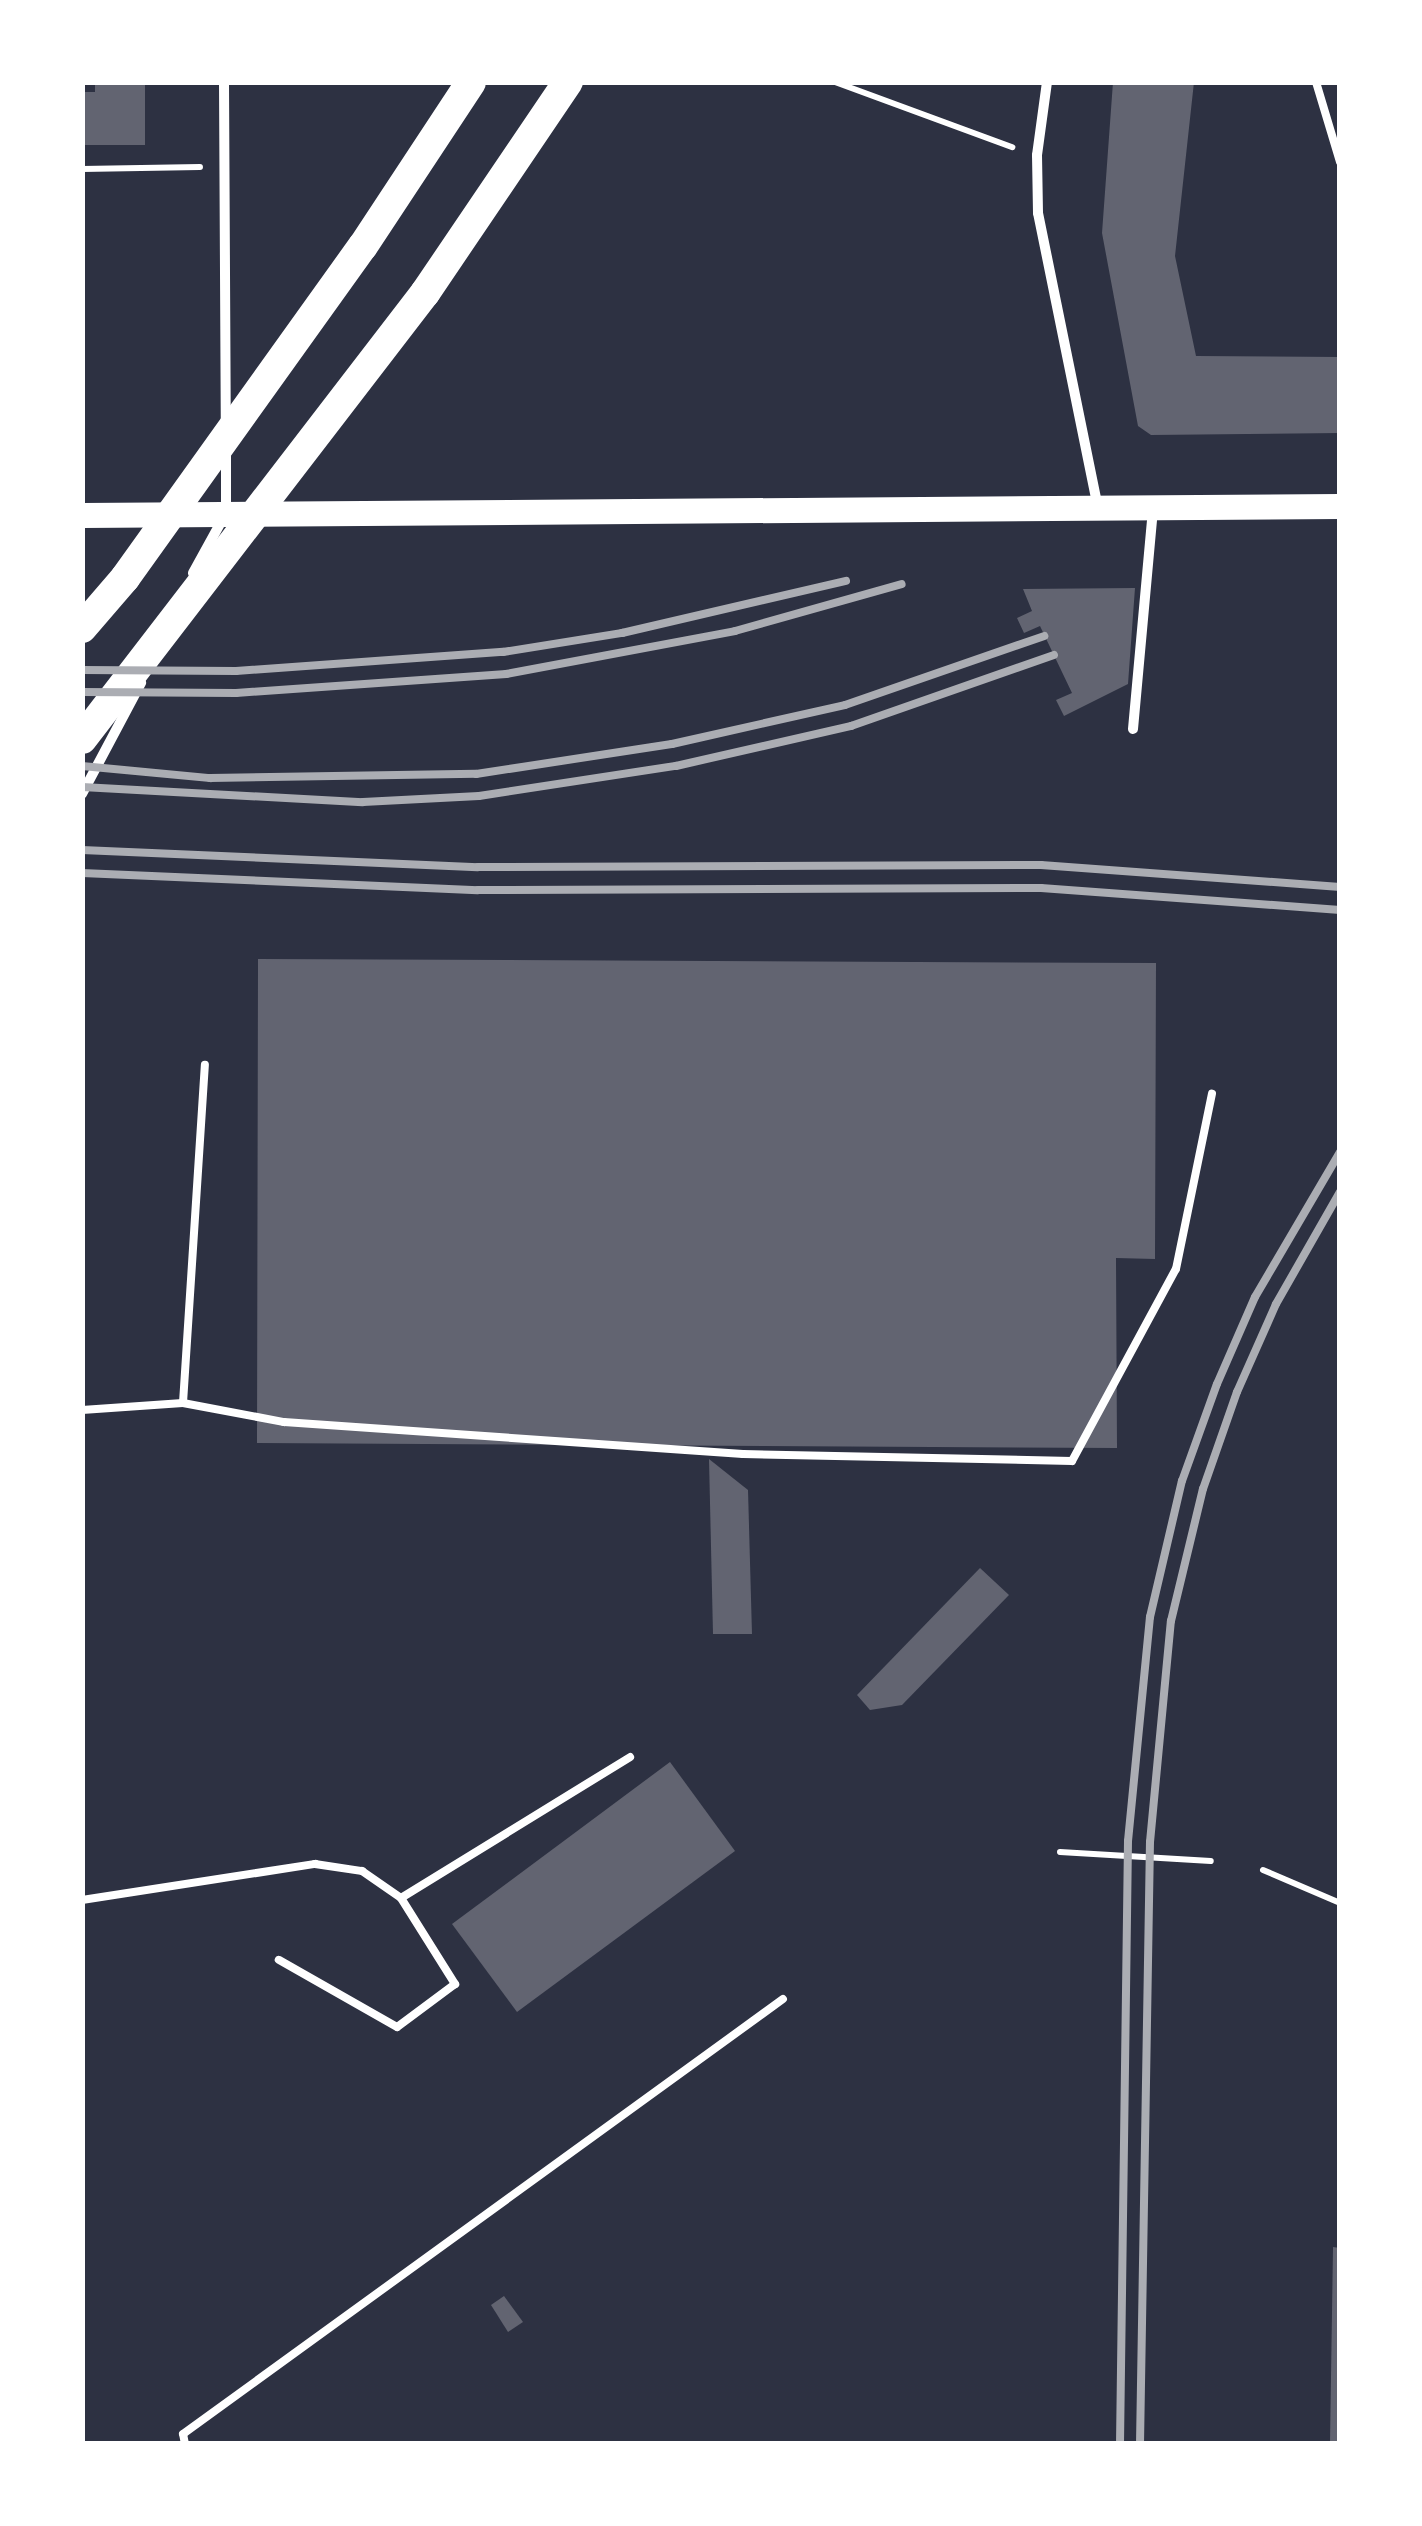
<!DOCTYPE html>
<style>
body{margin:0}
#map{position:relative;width:1422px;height:2526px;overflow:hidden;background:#2d3142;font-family:Georgia,serif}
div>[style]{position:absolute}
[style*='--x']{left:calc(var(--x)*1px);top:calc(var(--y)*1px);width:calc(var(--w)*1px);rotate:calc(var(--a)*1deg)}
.building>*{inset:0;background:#626471}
.path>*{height:6px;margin:-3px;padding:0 3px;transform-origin:3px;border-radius:3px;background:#fff}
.service>*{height:8px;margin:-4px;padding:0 4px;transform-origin:4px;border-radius:4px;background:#fff}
.minor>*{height:10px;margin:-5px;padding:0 5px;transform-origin:5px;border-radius:5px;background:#fff}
.primary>*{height:25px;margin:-12.5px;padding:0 12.5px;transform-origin:12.5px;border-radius:12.5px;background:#fff}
.motorway>*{height:30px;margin:-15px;padding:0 15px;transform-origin:15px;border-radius:15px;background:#fff}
.rail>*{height:8px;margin:-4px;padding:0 4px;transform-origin:4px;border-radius:4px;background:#abadb3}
span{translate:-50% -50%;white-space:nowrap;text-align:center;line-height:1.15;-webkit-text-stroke:8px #fff;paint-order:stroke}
.frame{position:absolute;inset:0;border:85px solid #fff;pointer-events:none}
</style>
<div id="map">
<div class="building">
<div style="clip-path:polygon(95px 82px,145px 82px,145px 145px,82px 145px,82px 92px,95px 92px)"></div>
<div style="clip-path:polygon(1113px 82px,1194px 82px,1175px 256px,1196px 356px,1340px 357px,1340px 433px,1151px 435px,1138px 426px,1102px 233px)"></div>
<div style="clip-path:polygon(1135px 588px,1128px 684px,1064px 716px,1056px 700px,1072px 693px,1040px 626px,1024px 633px,1017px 618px,1032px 611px,1023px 589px)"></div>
<div style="clip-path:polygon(258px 959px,1156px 963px,1155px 1259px,1116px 1258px,1117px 1448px,257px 1443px)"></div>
<div style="clip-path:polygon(709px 1459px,748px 1490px,752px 1634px,713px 1634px)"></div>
<div style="clip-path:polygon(980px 1568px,1009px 1595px,902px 1705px,870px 1710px,857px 1695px)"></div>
<div style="clip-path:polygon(670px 1762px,735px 1851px,517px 2012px,452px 1924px)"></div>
<div style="clip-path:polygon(1333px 2247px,1340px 2248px,1340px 2443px,1330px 2443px)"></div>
<div style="clip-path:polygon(504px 2296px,523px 2322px,508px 2332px,491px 2305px)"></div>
</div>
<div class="path">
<div style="--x:835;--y:82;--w:189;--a:20.2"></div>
<div style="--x:82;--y:169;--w:118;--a:-1"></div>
<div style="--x:1060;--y:1852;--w:151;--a:3.4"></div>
<div style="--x:1263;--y:1870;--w:84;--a:23.2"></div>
</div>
<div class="service">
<div style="--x:1316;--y:82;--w:84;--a:73.3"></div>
<div style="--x:183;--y:1403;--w:339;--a:-86.3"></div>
<div style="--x:82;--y:1410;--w:101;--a:-4"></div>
<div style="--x:183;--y:1403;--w:103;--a:10.7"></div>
<div style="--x:284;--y:1422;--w:460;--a:4"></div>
<div style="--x:743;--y:1454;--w:329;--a:1.2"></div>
<div style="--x:1072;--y:1461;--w:218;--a:-61.6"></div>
<div style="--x:1176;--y:1269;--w:179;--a:-78.4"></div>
<div style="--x:401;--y:1898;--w:269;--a:-31.6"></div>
<div style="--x:82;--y:1900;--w:236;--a:-8.8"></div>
<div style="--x:315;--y:1864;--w:48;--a:8.5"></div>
<div style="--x:362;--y:1871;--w:47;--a:34.7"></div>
<div style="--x:401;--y:1898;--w:102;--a:57.9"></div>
<div style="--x:455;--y:1984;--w:72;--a:143.4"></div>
<div style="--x:397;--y:2027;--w:136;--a:-150.4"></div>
<div style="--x:185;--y:2444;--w:10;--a:-101"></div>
<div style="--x:183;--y:2434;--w:741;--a:-35.94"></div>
</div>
<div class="minor">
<div style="--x:224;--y:82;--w:339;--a:89.7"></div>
<div style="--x:1047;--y:82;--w:74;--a:97.8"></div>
<div style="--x:1037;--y:155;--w:58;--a:89"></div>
<div style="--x:1038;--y:213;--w:301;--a:78.5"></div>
<div style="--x:193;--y:573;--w:68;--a:-61.2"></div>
<div style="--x:226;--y:513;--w:60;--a:-90"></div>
<div style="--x:1133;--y:729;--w:219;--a:-84.8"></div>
<div style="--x:82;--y:794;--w:126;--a:-62"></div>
</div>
<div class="primary">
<div style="--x:82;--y:515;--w:1258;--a:-0.41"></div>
</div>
<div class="motorway">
<div style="--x:82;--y:628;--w:66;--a:-49.3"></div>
<div style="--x:125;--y:578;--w:408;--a:-54.4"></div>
<div style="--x:363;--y:246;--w:196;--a:-56.6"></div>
<div style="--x:82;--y:739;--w:563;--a:-52.44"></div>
<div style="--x:425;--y:293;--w:255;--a:-55.9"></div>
</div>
<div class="rail">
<div style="--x:82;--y:670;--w:154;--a:0.4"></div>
<div style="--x:236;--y:671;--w:268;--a:-4.1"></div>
<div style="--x:503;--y:652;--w:121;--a:-9.1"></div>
<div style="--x:622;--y:633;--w:230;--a:-13.1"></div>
<div style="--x:82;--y:692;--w:154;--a:0.4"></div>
<div style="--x:236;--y:693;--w:271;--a:-4"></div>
<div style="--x:506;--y:674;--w:233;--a:-10.6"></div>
<div style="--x:735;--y:631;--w:173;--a:-15.7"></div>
<div style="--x:82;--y:766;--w:129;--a:5.4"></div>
<div style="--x:210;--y:778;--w:266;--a:-0.9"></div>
<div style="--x:476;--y:774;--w:198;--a:-8.7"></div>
<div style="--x:672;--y:744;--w:177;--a:-12.7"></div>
<div style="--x:845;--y:705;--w:211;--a:-19.1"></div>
<div style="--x:82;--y:787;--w:281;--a:3.1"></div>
<div style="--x:363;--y:802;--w:116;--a:-3"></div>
<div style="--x:479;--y:796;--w:199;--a:-8.7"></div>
<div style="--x:676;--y:766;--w:180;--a:-12.9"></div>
<div style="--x:851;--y:726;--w:215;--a:-19.3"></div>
<div style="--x:82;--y:850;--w:396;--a:2.5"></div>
<div style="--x:478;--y:867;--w:563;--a:-0.2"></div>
<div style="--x:1041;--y:865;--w:300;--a:4.2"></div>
<div style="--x:82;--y:873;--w:396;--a:2.5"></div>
<div style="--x:478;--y:890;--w:563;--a:-0.2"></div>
<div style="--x:1041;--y:888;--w:300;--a:4.2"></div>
<div style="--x:1120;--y:2444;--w:603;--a:-89.24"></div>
<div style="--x:1128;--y:1841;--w:225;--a:-84.4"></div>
<div style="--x:1150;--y:1617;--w:140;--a:-76.8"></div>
<div style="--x:1182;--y:1481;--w:103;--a:-70.2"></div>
<div style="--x:1217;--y:1384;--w:95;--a:-66.4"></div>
<div style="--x:1255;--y:1297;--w:168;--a:-59.6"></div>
<div style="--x:1140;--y:2444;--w:602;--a:-89.05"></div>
<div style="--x:1150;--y:1842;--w:222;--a:-84.6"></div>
<div style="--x:1171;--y:1621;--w:136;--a:-76.4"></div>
<div style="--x:1203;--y:1489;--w:103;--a:-70.7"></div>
<div style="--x:1237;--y:1392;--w:96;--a:-66.1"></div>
<div style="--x:1276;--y:1304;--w:129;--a:-60.3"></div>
</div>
<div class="frame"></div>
</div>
